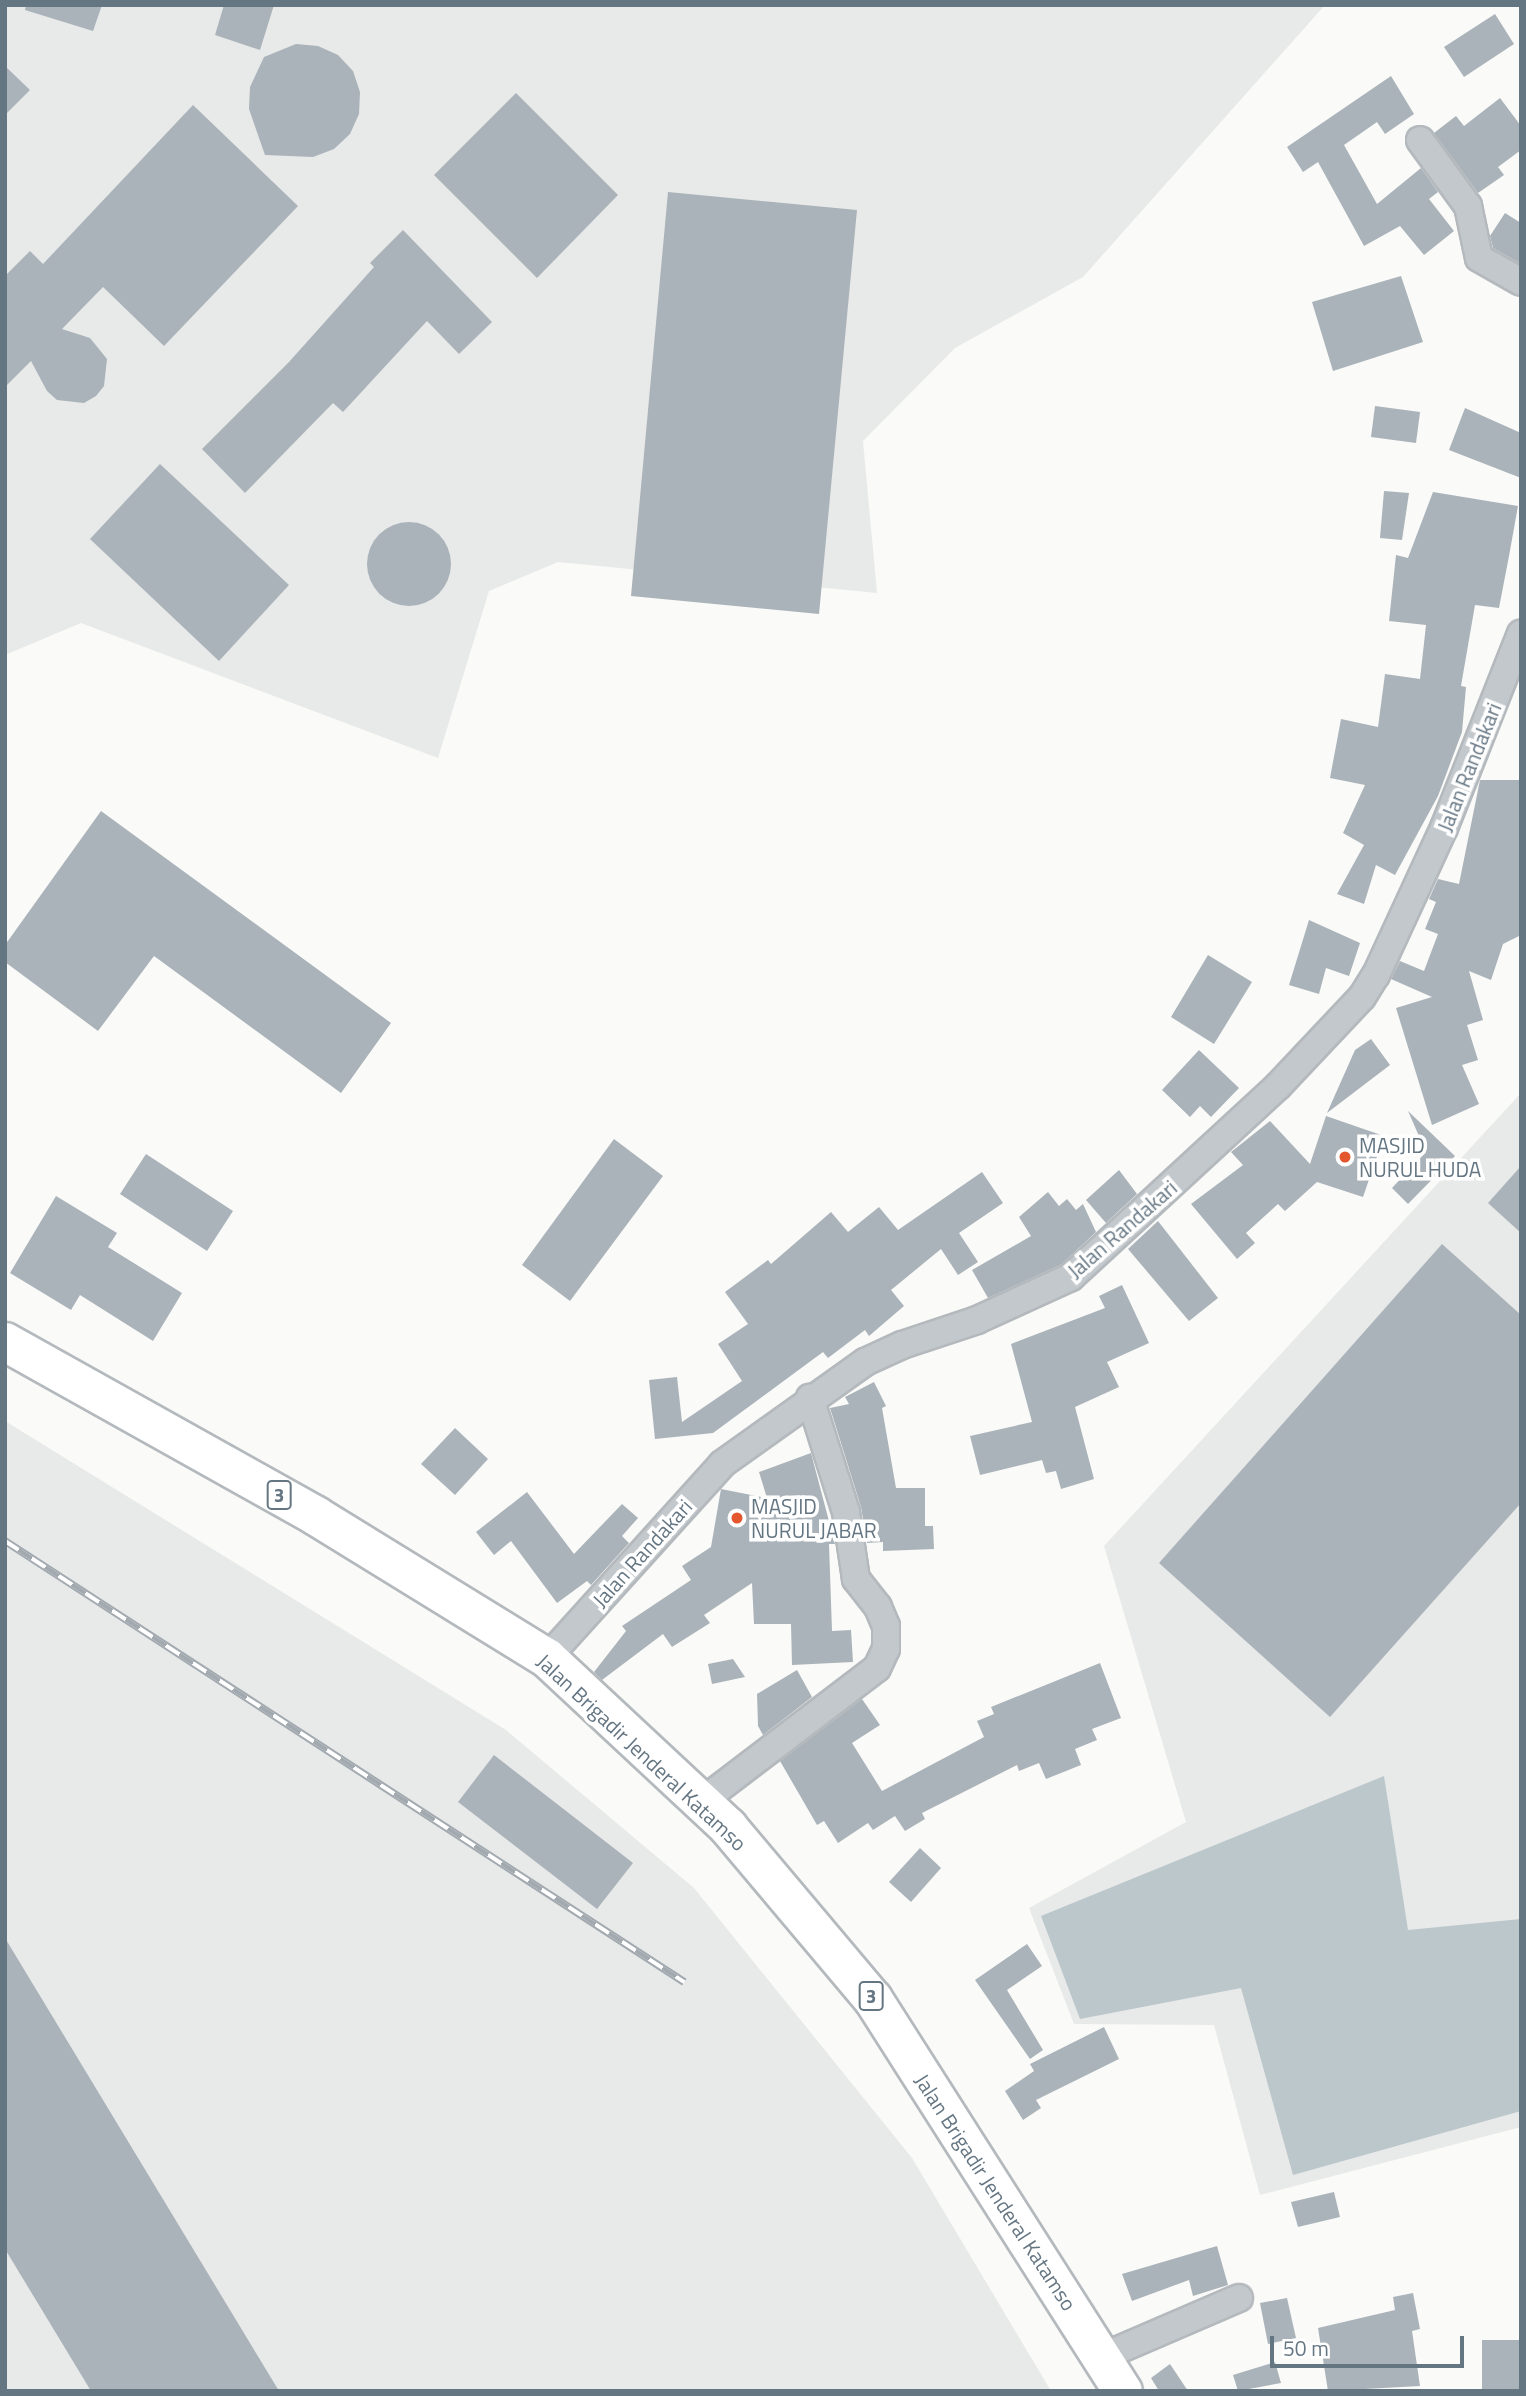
<!DOCTYPE html>
<style>
body{margin:0}
#map{position:relative;width:1526px;height:2396px;overflow:hidden;background:#fafaf8;font-family:"Titillium Web",sans-serif}
div>[style]{position:absolute}
[style*='--x']{left:calc(var(--x)*1px);top:calc(var(--y)*1px);width:calc(var(--w)*1px);rotate:calc(var(--a)*1deg)}
.built>*{inset:0;background:#e8e9e9}
.water>*{inset:0;background:#bbc7cb}
.building>*{inset:0;background:#aab3b9}
.round{border-radius:50%}
.roads{filter:drop-shadow(2px 0 #b4b9bd) drop-shadow(-2px 0 #b4b9bd) drop-shadow(0 2px #b4b9bd) drop-shadow(0 -2px #b4b9bd)}
.minor>*{height:26px;margin:-13px;padding:0 13px;transform-origin:13px;border-radius:13px;background:#c3c8cc}
.trunk>*{height:38px;margin:-19px;padding:0 19px;transform-origin:19px;border-radius:19px;background:#fff}
.rail>*{height:8px;margin-top:-4px;transform-origin:0;background:repeating-linear-gradient(90deg,#fff 0 16px,#a2aab0 0 32px);box-sizing:border-box;border-block:2px solid #a2aab0}
.dots>*{width:19px;height:19px;translate:-50% -50%;box-sizing:border-box;border:4px solid #fff;border-radius:50%}
span{translate:-50% -50%;white-space:nowrap;text-align:center;line-height:1.15;-webkit-text-stroke:7px #fff;paint-order:stroke}
.shield-label span{padding:2px 5px;background:#fff;border:2px solid;border-radius:5px;-webkit-text-stroke-width:0}
.shield-label{font-size:19px;color:#657683;font-weight:700}
.street-label{font-size:21px;color:#657683}
.poi-label{font-size:21px;color:#657683}
.left{translate:0 -50%;text-align:left}
.frame{position:absolute;inset:0;border:7px solid #657683;pointer-events:none}
.scale{position:absolute;left:1270px;top:2336px;width:194px;height:32px;box-sizing:border-box;border:4px solid #657683;border-top:0;padding-left:9px;font-size:21px;line-height:24px;white-space:nowrap;color:#657683;-webkit-text-stroke:5px #fff;paint-order:stroke}
</style>
<div id="map">
<div class="built">
<div style="clip-path:polygon(5px 5px,1325px 5px,1083px 277px,955px 348px,863px 441px,877px 593px,558px 562px,489px 591px,438px 758px,81px 623px,5px 655px)"></div>
<div style="clip-path:polygon(1521px 1093px,1521px 2127px,1260px 2195px,1214px 2025px,1074px 2024px,1029px 1908px,1186px 1822px,1104px 1546px)"></div>
<div style="clip-path:polygon(5px 1421px,506px 1730px,694px 1888px,912px 2158px,1051px 2391px,5px 2391px)"></div>
</div>
<div class="water">
<div style="clip-path:polygon(1384px 1776px,1408px 1930px,1521px 1919px,1521px 2111px,1293px 2175px,1241px 1988px,1080px 2019px,1041px 1916px)"></div>
</div>
<div class="building">
<div style="clip-path:polygon(26px 5px,102px 5px,93px 31px,25px 10px)"></div>
<div style="clip-path:polygon(224px 5px,274px 5px,260px 50px,215px 35px)"></div>
<div style="clip-path:polygon(1495px 14px,1514px 44px,1464px 77px,1444px 47px)"></div>
<div style="clip-path:polygon(296px 44px,318px 46px,338px 55px,353px 71px,360px 92px,359px 114px,350px 134px,334px 149px,313px 157px,265px 155px,249px 109px,250px 87px,264px 57px)"></div>
<div style="clip-path:polygon(5px 66px,30px 90px,5px 115px)"></div>
<div style="clip-path:polygon(1391px 76px,1414px 114px,1385px 134px,1377px 122px,1344px 145px,1377px 204px,1421px 168px,1438px 192px,1429px 199px,1454px 231px,1424px 255px,1400px 226px,1364px 246px,1318px 162px,1303px 172px,1287px 147px)"></div>
<div style="clip-path:polygon(516px 93px,618px 195px,537px 278px,434px 175px)"></div>
<div style="clip-path:polygon(1500px 98px,1521px 126px,1521px 150px,1498px 167px,1504px 175px,1478px 193px,1434px 133px,1456px 116px,1464px 126px)"></div>
<div style="clip-path:polygon(193px 105px,298px 206px,164px 346px,103px 287px,62px 329px,90px 338px,107px 359px,104px 386px,96px 396px,84px 403px,57px 400px,47px 391px,31px 361px,5px 387px,5px 276px,30px 251px,43px 264px)"></div>
<div style="clip-path:polygon(668px 192px,857px 210px,819px 614px,631px 596px)"></div>
<div style="clip-path:polygon(1505px 213px,1521px 223px,1521px 264px,1493px 248px,1490px 236px)"></div>
<div style="clip-path:polygon(403px 230px,492px 322px,459px 354px,427px 321px,343px 412px,333px 403px,245px 493px,202px 449px,289px 362px,374px 267px,370px 263px)"></div>
<div style="clip-path:polygon(1401px 276px,1423px 342px,1333px 371px,1312px 302px)"></div>
<div style="clip-path:polygon(1375px 406px,1420px 412px,1416px 443px,1371px 437px)"></div>
<div style="clip-path:polygon(1465px 408px,1521px 433px,1521px 478px,1449px 450px)"></div>
<div style="clip-path:polygon(160px 464px,289px 585px,219px 661px,90px 539px)"></div>
<div style="clip-path:polygon(1384px 491px,1409px 493px,1402px 540px,1380px 538px)"></div>
<div style="clip-path:polygon(1433px 492px,1518px 506px,1509px 556px,1499px 608px,1475px 605px,1461px 686px,1466px 687px,1462px 732px,1438px 796px,1395px 875px,1376px 865px,1364px 904px,1337px 894px,1364px 845px,1343px 833px,1365px 785px,1330px 778px,1341px 719px,1378px 727px,1385px 674px,1420px 679px,1426px 625px,1389px 621px,1396px 555px,1408px 558px)"></div>
<div class="round" style="left:367px;top:522px;width:84px;height:84px"></div>
<div style="clip-path:polygon(1480px 780px,1521px 780px,1521px 935px,1503px 944px,1491px 980px,1469px 971px,1483px 1020px,1467px 1025px,1478px 1060px,1462px 1065px,1479px 1104px,1432px 1125px,1396px 1008px,1432px 997px,1391px 979px,1400px 961px,1424px 971px,1438px 934px,1425px 929px,1436px 902px,1429px 899px,1438px 879px,1459px 884px)"></div>
<div style="clip-path:polygon(101px 811px,391px 1023px,341px 1093px,154px 956px,98px 1031px,5px 962px,5px 945px)"></div>
<div style="clip-path:polygon(1309px 920px,1360px 943px,1349px 976px,1326px 968px,1319px 994px,1289px 985px)"></div>
<div style="clip-path:polygon(1208px 955px,1252px 982px,1214px 1044px,1171px 1017px)"></div>
<div style="clip-path:polygon(1371px 1039px,1390px 1065px,1327px 1113px,1355px 1050px)"></div>
<div style="clip-path:polygon(1199px 1050px,1239px 1088px,1211px 1117px,1200px 1106px,1190px 1117px,1162px 1090px)"></div>
<div style="clip-path:polygon(1408px 1111px,1455px 1156px,1408px 1204px,1392px 1188px,1426px 1152px)"></div>
<div style="clip-path:polygon(1326px 1116px,1384px 1136px,1363px 1197px,1317px 1182px,1285px 1211px,1278px 1204px,1246px 1233px,1255px 1243px,1237px 1259px,1191px 1204px,1243px 1165px,1231px 1152px,1270px 1121px,1310px 1164px)"></div>
<div style="clip-path:polygon(614px 1139px,663px 1176px,570px 1301px,522px 1265px)"></div>
<div style="clip-path:polygon(146px 1154px,233px 1211px,207px 1251px,120px 1194px)"></div>
<div style="clip-path:polygon(1521px 1166px,1521px 1233px,1488px 1203px)"></div>
<div style="clip-path:polygon(1119px 1170px,1137px 1194px,1106px 1223px,1086px 1200px)"></div>
<div style="clip-path:polygon(982px 1172px,1003px 1203px,959px 1233px,978px 1262px,958px 1275px,941px 1249px,891px 1290px,904px 1306px,869px 1336px,865px 1330px,828px 1358px,823px 1352px,713px 1433px,655px 1439px,649px 1380px,677px 1377px,682px 1422px,742px 1381px,718px 1344px,748px 1324px,725px 1292px,768px 1260px,771px 1264px,831px 1212px,848px 1232px,879px 1207px,898px 1230px)"></div>
<div style="clip-path:polygon(1048px 1192px,1059px 1206px,1067px 1199px,1076px 1210px,1083px 1204px,1096px 1232px,1062px 1264px,988px 1298px,972px 1270px,1031px 1236px,1019px 1217px)"></div>
<div style="clip-path:polygon(56px 1196px,117px 1233px,108px 1247px,182px 1293px,153px 1341px,80px 1295px,71px 1310px,10px 1273px)"></div>
<div style="clip-path:polygon(1158px 1221px,1218px 1298px,1189px 1321px,1128px 1249px)"></div>
<div style="clip-path:polygon(1442px 1244px,1521px 1315px,1521px 1503px,1330px 1717px,1159px 1563px)"></div>
<div style="clip-path:polygon(1122px 1285px,1149px 1343px,1107px 1362px,1119px 1387px,1075px 1407px,1094px 1479px,1061px 1489px,1056px 1471px,1046px 1473px,1042px 1460px,980px 1475px,970px 1436px,1032px 1422px,1011px 1344px,1105px 1308px,1099px 1296px)"></div>
<div style="clip-path:polygon(874px 1382px,886px 1406px,882px 1408px,896px 1488px,925px 1488px,925px 1526px,933px 1526px,934px 1549px,883px 1551px,883px 1542px,867px 1543px,861px 1507px,830px 1408px,849px 1404px,845px 1397px)"></div>
<div style="clip-path:polygon(455px 1428px,488px 1459px,455px 1495px,421px 1464px)"></div>
<div style="clip-path:polygon(811px 1453px,835px 1544px,829px 1544px,832px 1631px,851px 1630px,853px 1662px,792px 1665px,791px 1624px,754px 1624px,752px 1583px,704px 1615px,710px 1623px,672px 1647px,663px 1634px,602px 1680px,594px 1672px,626px 1631px,622px 1626px,691px 1580px,682px 1566px,711px 1547px,721px 1489px,767px 1498px,759px 1472px)"></div>
<div style="clip-path:polygon(527px 1492px,574px 1554px,622px 1504px,638px 1518px,622px 1536px,629px 1543px,591px 1585px,587px 1581px,557px 1603px,511px 1541px,494px 1555px,476px 1532px)"></div>
<div style="clip-path:polygon(733px 1659px,745px 1677px,712px 1684px,708px 1664px)"></div>
<div style="clip-path:polygon(1100px 1663px,1121px 1718px,1092px 1729px,1097px 1740px,1075px 1749px,1081px 1765px,1046px 1779px,1039px 1763px,1019px 1771px,1017px 1765px,922px 1813px,925px 1819px,905px 1831px,895px 1816px,873px 1830px,868px 1823px,838px 1843px,824px 1821px,817px 1825px,780px 1761px,862px 1699px,880px 1725px,852px 1743px,882px 1791px,984px 1737px,977px 1721px,994px 1714px,991px 1707px)"></div>
<div style="clip-path:polygon(797px 1670px,812px 1697px,763px 1735px,758px 1726px,757px 1694px)"></div>
<div style="clip-path:polygon(494px 1755px,633px 1863px,597px 1909px,458px 1802px)"></div>
<div style="clip-path:polygon(920px 1848px,941px 1868px,911px 1902px,889px 1882px)"></div>
<div style="clip-path:polygon(5px 1938px,279px 2391px,91px 2391px,5px 2249px)"></div>
<div style="clip-path:polygon(1027px 1944px,1042px 1966px,1007px 1990px,1043px 2050px,1030px 2059px,975px 1980px)"></div>
<div style="clip-path:polygon(1104px 2027px,1119px 2059px,1036px 2100px,1041px 2108px,1023px 2120px,1005px 2091px,1034px 2071px,1030px 2064px)"></div>
<div style="clip-path:polygon(1334px 2192px,1340px 2217px,1298px 2227px,1291px 2202px)"></div>
<div style="clip-path:polygon(1217px 2246px,1228px 2285px,1193px 2296px,1189px 2280px,1132px 2301px,1122px 2274px)"></div>
<div style="clip-path:polygon(1413px 2293px,1420px 2329px,1412px 2331px,1420px 2386px,1328px 2391px,1318px 2328px,1395px 2310px,1393px 2297px)"></div>
<div style="clip-path:polygon(1287px 2298px,1296px 2338px,1268px 2344px,1260px 2303px)"></div>
<div style="clip-path:polygon(1482px 2340px,1521px 2340px,1519px 2391px,1482px 2391px)"></div>
<div style="clip-path:polygon(1275px 2362px,1281px 2383px,1238px 2391px,1233px 2375px)"></div>
<div style="clip-path:polygon(1170px 2364px,1188px 2391px,1159px 2391px,1151px 2378px)"></div>
</div>
<div class="roads">
<div class="minor">
<div style="--x:1420;--y:140;--w:82;--a:54"></div>
<div style="--x:1468;--y:206;--w:53;--a:78.1"></div>
<div style="--x:1479;--y:258;--w:48;--a:29.7"></div>
<div style="--x:547;--y:1658;--w:261;--a:-47.9"></div>
<div style="--x:722;--y:1464;--w:176;--a:-35.5"></div>
<div style="--x:865;--y:1362;--w:41;--a:-24.7"></div>
<div style="--x:902;--y:1345;--w:79;--a:-18.4"></div>
<div style="--x:977;--y:1320;--w:103;--a:-24.6"></div>
<div style="--x:1071;--y:1277;--w:282;--a:-42.7"></div>
<div style="--x:1278;--y:1086;--w:122;--a:-46.7"></div>
<div style="--x:1362;--y:997;--w:26;--a:-58"></div>
<div style="--x:1376;--y:975;--w:162;--a:-65.2"></div>
<div style="--x:1444;--y:828;--w:209;--a:-68.4"></div>
<div style="--x:701;--y:1802;--w:221;--a:-37.3"></div>
<div style="--x:877;--y:1668;--w:21;--a:-65"></div>
<div style="--x:886;--y:1649;--w:23;--a:-90"></div>
<div style="--x:886;--y:1626;--w:21;--a:-113"></div>
<div style="--x:878;--y:1607;--w:36;--a:-128"></div>
<div style="--x:856;--y:1579;--w:68;--a:-98.5"></div>
<div style="--x:846;--y:1512;--w:120;--a:-107.5"></div>
<div style="--x:1102;--y:2357;--w:149;--a:-23.3"></div>
</div>
<div class="trunk">
<div style="--x:5;--y:1342;--w:356;--a:29.2"></div>
<div style="--x:316;--y:1516;--w:271;--a:31.6"></div>
<div style="--x:547;--y:1658;--w:248;--a:43"></div>
<div style="--x:728;--y:1827;--w:225;--a:49.9"></div>
<div style="--x:873;--y:1999;--w:465;--a:57.5"></div>
</div>
</div>
<div class="rail">
<div style="--x:5;--y:1541;--w:810;--a:33"></div>
</div>
<div class="dots">
<div style="left:1345px;top:1157px;background:#e4572e"></div>
<div style="left:737px;top:1518px;background:#e4572e"></div>
</div>
<div class="shield-label">
<span style="left:279px;top:1495px">3</span>
<span style="left:871px;top:1996px">3</span>
</div>
<div class="street-label">
<span style="left:1469px;top:767px;rotate:-68deg">Jalan Randakari</span>
<span style="left:1122px;top:1229px;rotate:-41deg">Jalan Randakari</span>
<span style="left:642px;top:1553px;rotate:-48deg">Jalan Randakari</span>
<span style="left:642px;top:1752px;rotate:43deg">Jalan Brigadir Jenderal Katamso</span>
<span style="left:996px;top:2192px;rotate:57deg">Jalan Brigadir Jenderal Katamso</span>
</div>
<div class="poi-label">
<span class="left" style="left:1359px;top:1157px">MASJID<br>NURUL HUDA</span>
<span class="left" style="left:751px;top:1518px">MASJID<br>NURUL JABAR</span>
</div>
<div class="frame"></div>
<div class="scale">50 m</div>
</div>
